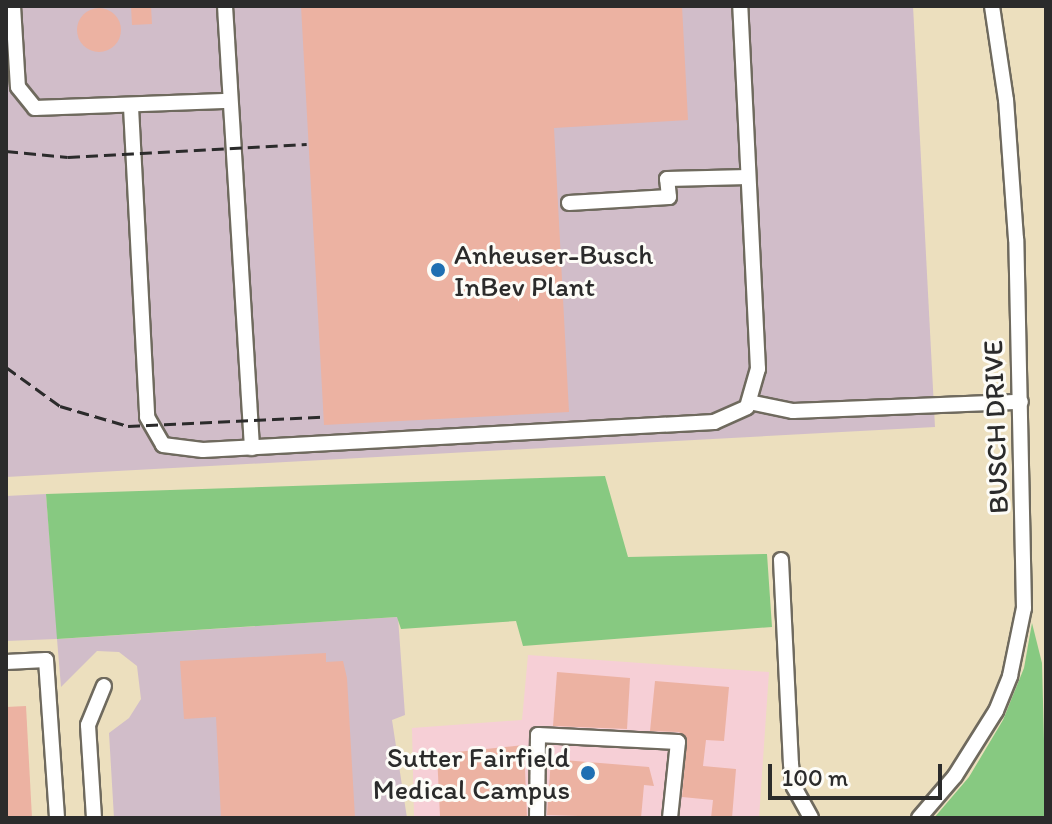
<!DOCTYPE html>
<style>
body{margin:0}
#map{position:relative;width:1052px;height:824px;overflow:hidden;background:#ecdfbe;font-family:Itim,sans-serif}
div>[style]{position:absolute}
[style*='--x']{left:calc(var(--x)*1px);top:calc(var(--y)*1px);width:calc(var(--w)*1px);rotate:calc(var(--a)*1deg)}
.built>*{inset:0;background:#f6cfd6}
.industrial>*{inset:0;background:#d1bdc9}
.green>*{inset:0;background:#87c981}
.building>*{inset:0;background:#ecb2a2}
.round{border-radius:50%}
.roads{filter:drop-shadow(2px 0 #6f6a5e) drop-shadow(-2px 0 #6f6a5e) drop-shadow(0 2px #6f6a5e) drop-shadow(0 -2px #6f6a5e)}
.minor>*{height:14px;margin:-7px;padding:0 7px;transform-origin:7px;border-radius:7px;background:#fff}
.rail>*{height:3px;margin-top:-1.5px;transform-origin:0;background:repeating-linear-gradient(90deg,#2b2b2b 0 12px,transparent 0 18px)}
.dots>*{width:22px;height:22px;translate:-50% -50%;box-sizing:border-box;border:4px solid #fdfcf7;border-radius:50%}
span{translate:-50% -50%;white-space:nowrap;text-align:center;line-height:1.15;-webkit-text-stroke:6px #fdfcf7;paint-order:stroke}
.poi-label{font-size:28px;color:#2b2b2b}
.left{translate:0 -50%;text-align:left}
.right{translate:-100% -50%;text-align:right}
.street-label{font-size:28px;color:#2b2b2b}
.frame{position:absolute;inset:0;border:8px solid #2b2b2b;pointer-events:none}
.scale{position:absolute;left:768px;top:764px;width:174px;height:36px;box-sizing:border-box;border:4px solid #2b2b2b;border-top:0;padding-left:10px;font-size:24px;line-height:28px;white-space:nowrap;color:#2b2b2b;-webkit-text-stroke:6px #fdfcf7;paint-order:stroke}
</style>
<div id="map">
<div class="built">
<div style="clip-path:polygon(528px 655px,769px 672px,759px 818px,414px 818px,412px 728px,522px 720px)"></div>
</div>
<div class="industrial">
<div style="clip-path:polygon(6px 6px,913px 6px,935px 427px,6px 477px)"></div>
<div style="clip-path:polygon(46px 494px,58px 639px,398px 617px,405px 715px,392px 720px,407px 818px,114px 818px,109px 733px,129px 718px,141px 699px,137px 666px,119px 652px,97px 651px,61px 687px,57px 639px,6px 641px,6px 496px)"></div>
</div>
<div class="green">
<div style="clip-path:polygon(605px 476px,628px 557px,767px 554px,772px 627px,523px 646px,516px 621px,401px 629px,397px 617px,57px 639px,46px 494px)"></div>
<div style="clip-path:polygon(1032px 623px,1042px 663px,1046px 818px,934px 818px,969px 777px,1003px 720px,1024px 668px)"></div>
</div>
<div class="building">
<div style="clip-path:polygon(131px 6px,151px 6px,152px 24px,132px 25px)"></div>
<div style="clip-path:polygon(301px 6px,682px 6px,688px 120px,554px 128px,569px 412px,324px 425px)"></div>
<div class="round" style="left:77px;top:8px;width:44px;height:44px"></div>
<div style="clip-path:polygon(326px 653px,326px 662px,343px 661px,347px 678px,355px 818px,221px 818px,216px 717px,184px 719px,180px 661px)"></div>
<div style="clip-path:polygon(557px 672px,630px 678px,627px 729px,553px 726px)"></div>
<div style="clip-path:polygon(655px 681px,729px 687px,724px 741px,706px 740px,703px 766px,736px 769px,732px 818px,711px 818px,713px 800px,682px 797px,687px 739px,679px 732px,650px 731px)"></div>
<div style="clip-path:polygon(26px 706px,32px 818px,6px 818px,6px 707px)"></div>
<div style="clip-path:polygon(524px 745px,527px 818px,440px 816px,437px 754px)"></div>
<div style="clip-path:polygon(551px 759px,649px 767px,654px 786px,644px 785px,641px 818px,547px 815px)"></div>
</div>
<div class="roads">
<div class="minor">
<div style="--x:13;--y:6;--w:81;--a:86.5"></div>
<div style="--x:18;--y:87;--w:27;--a:51"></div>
<div style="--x:35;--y:108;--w:195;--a:-2.1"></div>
<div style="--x:225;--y:6;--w:443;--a:86.5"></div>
<div style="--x:131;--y:107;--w:310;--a:87"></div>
<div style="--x:147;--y:417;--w:32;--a:60"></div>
<div style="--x:163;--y:445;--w:40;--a:7.1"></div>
<div style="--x:203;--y:450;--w:512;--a:-3.14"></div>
<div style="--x:714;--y:422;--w:36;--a:-24"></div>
<div style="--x:747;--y:407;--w:40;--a:-74"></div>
<div style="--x:758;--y:369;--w:363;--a:-92.8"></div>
<div style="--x:569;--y:203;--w:100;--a:-3.4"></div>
<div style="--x:669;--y:197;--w:18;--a:-96"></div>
<div style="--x:667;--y:179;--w:81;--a:-1.4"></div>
<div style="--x:749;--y:402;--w:45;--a:11.6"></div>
<div style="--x:793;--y:411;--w:228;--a:-2.3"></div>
<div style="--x:781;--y:560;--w:204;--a:87.2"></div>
<div style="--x:791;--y:764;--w:23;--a:83"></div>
<div style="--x:794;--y:787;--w:35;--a:61"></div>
<div style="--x:6;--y:662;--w:40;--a:-2.9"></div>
<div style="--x:46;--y:660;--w:158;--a:86"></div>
<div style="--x:94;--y:818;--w:93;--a:-93.7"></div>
<div style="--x:88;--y:725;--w:42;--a:-67.7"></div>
<div style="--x:537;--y:818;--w:83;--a:-89.3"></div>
<div style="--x:538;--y:735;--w:140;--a:2.9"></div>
<div style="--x:678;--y:742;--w:76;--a:96"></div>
<div style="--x:919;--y:818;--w:55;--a:-49.4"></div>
<div style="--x:955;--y:776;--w:77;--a:-57.8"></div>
<div style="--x:996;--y:711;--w:38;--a:-68"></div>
<div style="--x:1010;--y:676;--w:69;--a:-78.4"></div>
<div style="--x:1024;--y:608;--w:369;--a:-91.2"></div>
<div style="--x:1016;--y:239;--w:139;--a:-94.1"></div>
<div style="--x:1006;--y:100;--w:95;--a:-98.5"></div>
</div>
</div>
<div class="rail">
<div style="--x:6;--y:151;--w:62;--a:5.5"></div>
<div style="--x:68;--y:157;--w:239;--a:-3.1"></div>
<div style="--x:6;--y:367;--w:67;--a:35.8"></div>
<div style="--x:60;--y:406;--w:71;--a:16.4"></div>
<div style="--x:128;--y:426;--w:194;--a:-2.7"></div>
</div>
<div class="dots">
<div style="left:438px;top:270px;background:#1f6fb2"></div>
<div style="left:588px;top:773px;background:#1f6fb2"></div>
</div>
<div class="poi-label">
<span class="left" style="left:454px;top:270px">Anheuser-Busch<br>InBev Plant</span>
<span class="right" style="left:570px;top:773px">Sutter Fairfield<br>Medical Campus</span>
</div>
<div class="street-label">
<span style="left:995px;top:427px;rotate:-92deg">BUSCH DRIVE</span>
</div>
<div class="frame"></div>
<div class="scale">100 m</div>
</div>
